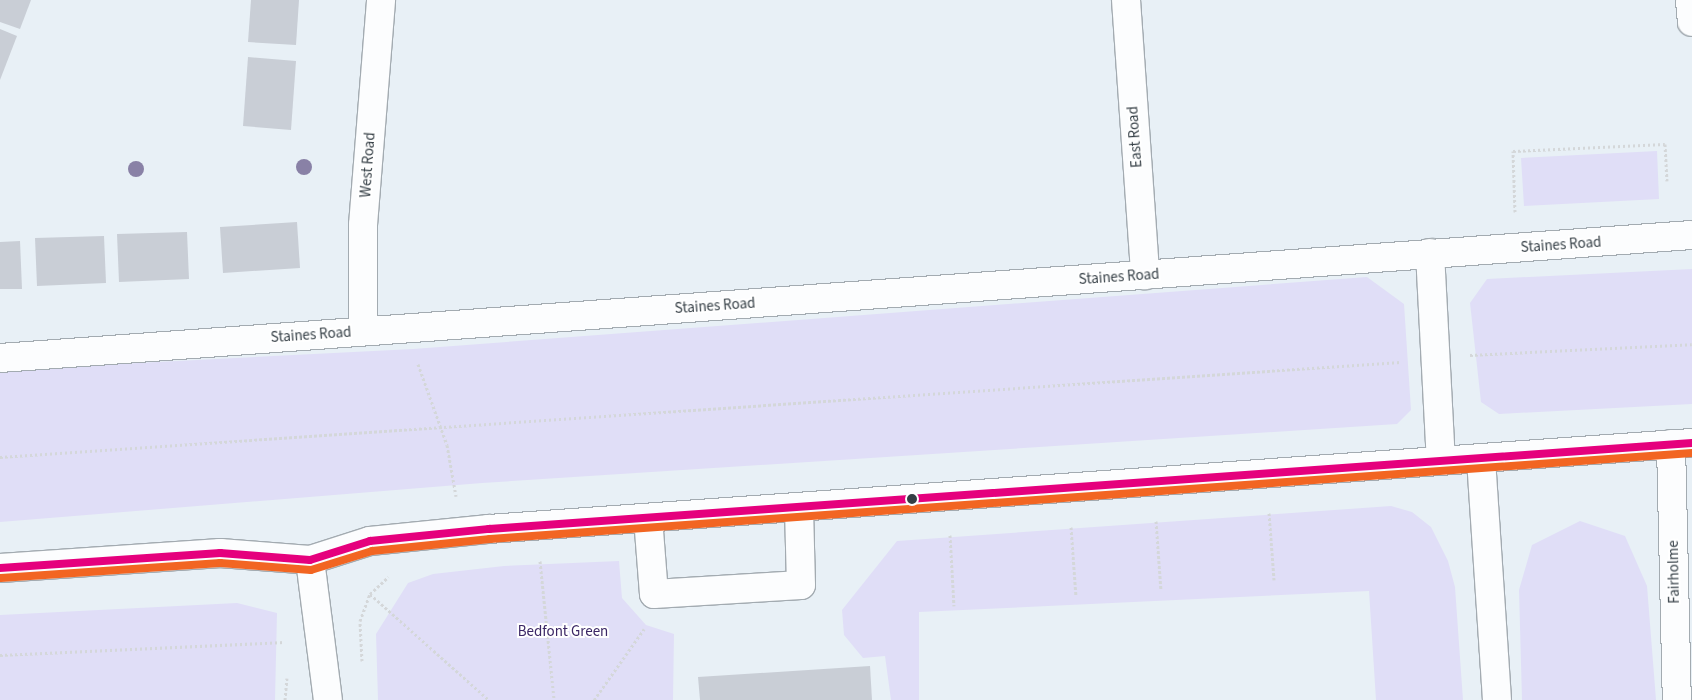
<!DOCTYPE html>
<style>
body{margin:0}
#map{position:relative;width:1692px;height:700px;overflow:hidden;background:#e8f0f6;font-family:"Source Sans 3",sans-serif}
div>[style]{position:absolute}
[style*='--x']{left:calc(var(--x)*1px);top:calc(var(--y)*1px);width:calc(var(--w)*1px);rotate:calc(var(--a)*1deg)}
.green>*{inset:0;background:#e0def7}
.building>*{inset:0;background:#c9ced6}
.path>*{height:3px;margin-top:-1.5px;transform-origin:0;background:repeating-linear-gradient(90deg,#d4d7d9 0 2.5px,transparent 0 5px)}
.roads{filter:drop-shadow(1px 0 #a3abb1) drop-shadow(-1px 0 #a3abb1) drop-shadow(0 1px #a3abb1) drop-shadow(0 -1px #a3abb1)}
.minor>*{height:28px;margin:-14px;padding:0 14px;transform-origin:14px;border-radius:14px;background:#fcfdfe}
.major>*{height:28px;margin:-14px;padding:0 14px;transform-origin:14px;border-radius:14px;background:#fcfdfe}
.bus-1>*{height:8px;margin:-4px;padding:0 4px;transform-origin:4px;border-radius:4px;background:#e5007d}
.bus-2>*{height:8px;margin:-4px;padding:0 4px;transform-origin:4px;border-radius:4px;background:#f26522}
.trees>*{width:16px;height:16px;margin:-8px;border-radius:50%;background:#8981a6}
.dots>*{width:14px;height:14px;translate:-50% -50%;box-sizing:border-box;border:2px solid #fff;border-radius:50%}
span{translate:-50% -50%;white-space:nowrap;text-align:center;line-height:1.15;-webkit-text-stroke:4px #fff;paint-order:stroke}
.street-label{font-size:15px;color:#343e45}
.park-label{font-size:15px;color:#3b2765}
</style>
<div id="map">
<div class="green">
<div style="clip-path:polygon(1657px 151px,1659px 199px,1524px 206px,1521px 158px)"></div>
<div style="clip-path:polygon(1692px 269px,1692px 404px,1499px 414px,1481px 402px,1470px 303px,1487px 279px)"></div>
<div style="clip-path:polygon(1367px 277px,1404px 304px,1411px 410px,1397px 424px,482px 483px,0 522px,0 370px,413px 349px)"></div>
<div style="clip-path:polygon(1391px 506px,1412px 512px,1431px 527px,1448px 561px,1455px 587px,1463px 700px,1376px 700px,1369px 591px,919px 612px,919px 700px,891px 700px,885px 656px,863px 658px,844px 635px,842px 610px,897px 541px)"></div>
<div style="clip-path:polygon(1580px 521px,1625px 536px,1647px 586px,1656px 700px,1522px 700px,1519px 590px,1532px 545px)"></div>
<div style="clip-path:polygon(619px 561px,622px 598px,646px 625px,674px 634px,673px 700px,378px 700px,376px 634px,408px 583px,433px 574px,504px 566px)"></div>
<div style="clip-path:polygon(237px 603px,277px 613px,275px 700px,0 700px,0 615px)"></div>
</div>
<div class="building">
<div style="clip-path:polygon(0 0,31px 0,20px 29px,0 22px)"></div>
<div style="clip-path:polygon(251px 0,299px 0,296px 45px,248px 42px)"></div>
<div style="clip-path:polygon(0 29px,17px 36px,0 80px)"></div>
<div style="clip-path:polygon(248px 57px,296px 61px,291px 130px,243px 126px)"></div>
<div style="clip-path:polygon(297px 222px,300px 268px,223px 273px,220px 227px)"></div>
<div style="clip-path:polygon(187px 232px,189px 279px,119px 282px,117px 234px)"></div>
<div style="clip-path:polygon(104px 236px,106px 283px,37px 286px,35px 238px)"></div>
<div style="clip-path:polygon(20px 241px,22px 289px,0 289px,0 242px)"></div>
<div style="clip-path:polygon(870px 666px,872px 700px,700px 700px,698px 677px)"></div>
</div>
<div class="path">
<div style="--x:1515;--y:212;--w:61;--a:-91.9"></div>
<div style="--x:1513;--y:151;--w:152;--a:-2.6"></div>
<div style="--x:1665;--y:144;--w:37;--a:87"></div>
<div style="--x:1470;--y:355;--w:222;--a:-2.8"></div>
<div style="--x:418;--y:364;--w:86;--a:70.3"></div>
<div style="--x:447;--y:445;--w:52;--a:80"></div>
<div style="--x:0;--y:457;--w:1404;--a:-3.88"></div>
<div style="--x:1269;--y:513;--w:67;--a:85.7"></div>
<div style="--x:1156;--y:521;--w:69;--a:85.9"></div>
<div style="--x:1071;--y:527;--w:69;--a:85.9"></div>
<div style="--x:950;--y:535;--w:71;--a:86.8"></div>
<div style="--x:540;--y:561;--w:140;--a:84.2"></div>
<div style="--x:370;--y:594;--w:159;--a:41.7"></div>
<div style="--x:0;--y:655;--w:285;--a:-2.6"></div>
<div style="--x:362;--y:661;--w:40;--a:-92.9"></div>
<div style="--x:360;--y:621;--w:29;--a:-70"></div>
<div style="--x:370;--y:594;--w:25;--a:-43"></div>
<div style="--x:285;--y:700;--w:22;--a:-85"></div>
<div style="--x:594;--y:700;--w:87;--a:-54.8"></div>
</div>
<div class="roads">
<div class="minor">
<div style="--x:1126;--y:0;--w:276;--a:86"></div>
<div style="--x:1690;--y:0;--w:22;--a:85"></div>
<div style="--x:1430;--y:253;--w:208;--a:87"></div>
<div style="--x:363;--y:331;--w:106;--a:-90"></div>
<div style="--x:363;--y:225;--w:226;--a:-85.4"></div>
<div style="--x:0;--y:358;--w:1696;--a:-4.16"></div>
<div style="--x:1671;--y:444;--w:256;--a:88.7"></div>
<div style="--x:1481;--y:459;--w:242;--a:86.2"></div>
<div style="--x:648;--y:518;--w:76;--a:85.5"></div>
<div style="--x:654;--y:594;--w:147;--a:-3.5"></div>
<div style="--x:801;--y:585;--w:78;--a:-91.5"></div>
<div style="--x:310;--y:560;--w:141;--a:82.7"></div>
</div>
<div class="major">
<div style="--x:0;--y:568;--w:221;--a:-3.9"></div>
<div style="--x:220;--y:553;--w:90;--a:4.4"></div>
<div style="--x:310;--y:560;--w:63;--a:-17.6"></div>
<div style="--x:370;--y:541;--w:120;--a:-5.8"></div>
<div style="--x:489;--y:529;--w:1206;--a:-4.09"></div>
</div>
</div>
<div class="bus-1">
<div style="--x:0;--y:568;--w:221;--a:-3.9"></div>
<div style="--x:220;--y:553;--w:90;--a:4.4"></div>
<div style="--x:310;--y:560;--w:63;--a:-17.6"></div>
<div style="--x:370;--y:541;--w:120;--a:-5.8"></div>
<div style="--x:489;--y:529;--w:1206;--a:-4.09"></div>
</div>
<div class="bus-2">
<div style="--x:1;--y:578;--w:220;--a:-3.9"></div>
<div style="--x:220;--y:563;--w:91;--a:4.4"></div>
<div style="--x:311;--y:570;--w:64;--a:-17.3"></div>
<div style="--x:372;--y:551;--w:119;--a:-5.8"></div>
<div style="--x:490;--y:539;--w:1205;--a:-4.09"></div>
</div>
<div class="trees">
<div style="left:304px;top:167px"></div>
<div style="left:136px;top:169px"></div>
</div>
<div class="dots">
<div style="left:912px;top:499px;background:#343e45"></div>
</div>
<div class="street-label">
<span style="left:1135px;top:137px;rotate:-94deg">East Road</span>
<span style="left:368px;top:165px;rotate:-86deg">West Road</span>
<span style="left:1561px;top:245px;rotate:-4deg">Staines Road</span>
<span style="left:1119px;top:277px;rotate:-4deg">Staines Road</span>
<span style="left:715px;top:306px;rotate:-4deg">Staines Road</span>
<span style="left:311px;top:335px;rotate:-4deg">Staines Road</span>
<span style="left:1674px;top:572px;rotate:-91deg">Fairholme</span>
</div>
<div class="park-label">
<span style="left:563px;top:632px">Bedfont Green</span>
</div>
</div>
